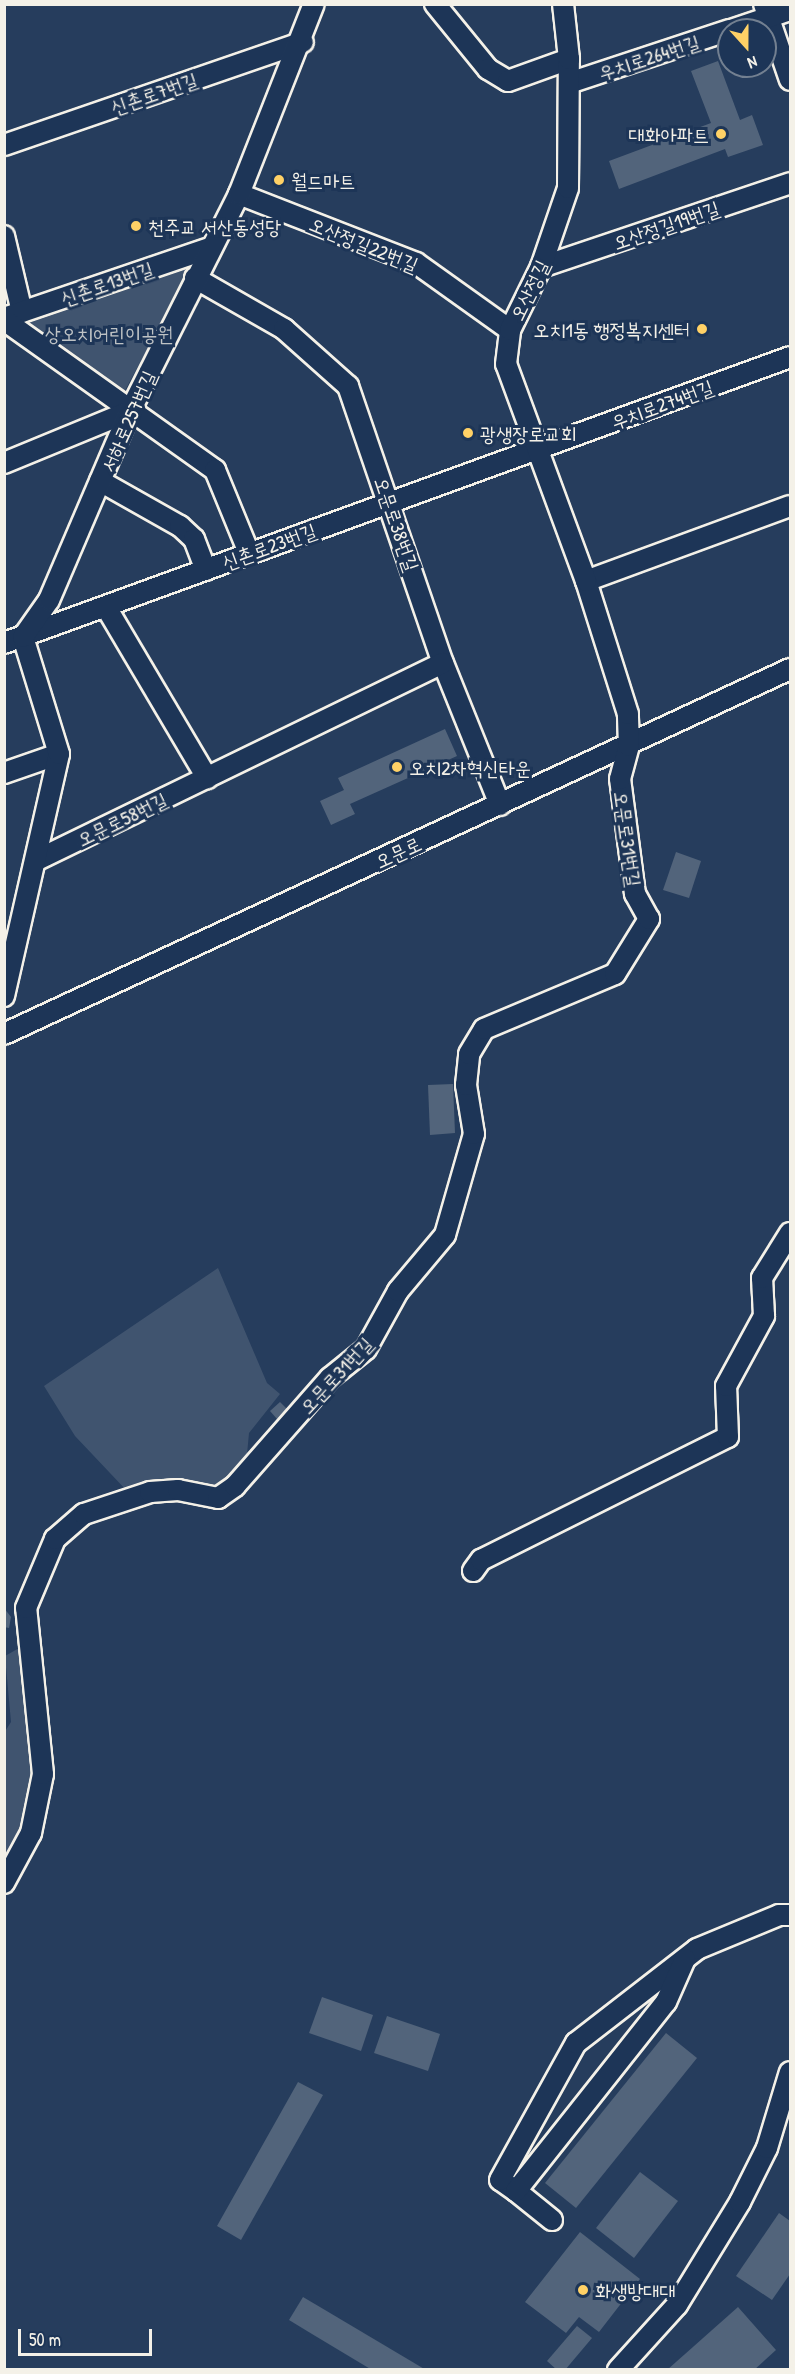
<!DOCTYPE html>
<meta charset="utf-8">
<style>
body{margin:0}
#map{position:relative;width:795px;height:2374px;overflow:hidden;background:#263d5d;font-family:"Patrick Hand","Poor Story",sans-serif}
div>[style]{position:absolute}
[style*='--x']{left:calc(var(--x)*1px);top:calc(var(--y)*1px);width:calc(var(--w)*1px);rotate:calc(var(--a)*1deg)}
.green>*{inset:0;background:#40546f}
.building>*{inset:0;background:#52647b}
.roads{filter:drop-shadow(2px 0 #f4f1e8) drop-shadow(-2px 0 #f4f1e8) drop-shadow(0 2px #f4f1e8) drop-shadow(0 -2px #f4f1e8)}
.minor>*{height:20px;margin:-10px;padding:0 10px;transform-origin:10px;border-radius:10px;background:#1d3557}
.dots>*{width:16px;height:16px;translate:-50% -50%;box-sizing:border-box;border:3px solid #1d3557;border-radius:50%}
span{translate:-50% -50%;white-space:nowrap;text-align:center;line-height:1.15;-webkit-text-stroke:6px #1d3557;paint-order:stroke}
.street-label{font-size:20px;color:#f4f1e8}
.poi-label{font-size:20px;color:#f4f1e8}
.right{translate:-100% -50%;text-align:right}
.left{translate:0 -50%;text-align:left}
.park-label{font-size:20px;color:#bec2c4}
.frame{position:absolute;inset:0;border:6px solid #f4f1e8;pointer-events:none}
.north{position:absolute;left:717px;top:18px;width:60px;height:60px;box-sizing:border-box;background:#1d3557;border:2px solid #738091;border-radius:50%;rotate:159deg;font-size:16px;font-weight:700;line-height:24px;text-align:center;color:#f4f1e8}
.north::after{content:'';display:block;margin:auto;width:21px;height:27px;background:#ffd166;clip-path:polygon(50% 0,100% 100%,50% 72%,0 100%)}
.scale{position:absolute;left:18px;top:2329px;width:134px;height:27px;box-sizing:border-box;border:3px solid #f4f1e8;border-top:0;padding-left:8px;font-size:18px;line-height:21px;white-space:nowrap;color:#f4f1e8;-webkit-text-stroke:4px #1d3557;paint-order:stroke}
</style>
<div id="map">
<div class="green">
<div style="clip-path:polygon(194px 262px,122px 396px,23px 320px)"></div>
<div style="clip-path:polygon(218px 1268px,267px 1383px,280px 1394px,249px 1433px,246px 1465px,221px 1490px,174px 1480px,127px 1491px,75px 1436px,44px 1386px)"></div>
<div style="clip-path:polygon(21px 1647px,32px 1774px,21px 1829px,5px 1857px,4px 1733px,11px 1722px,5px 1656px)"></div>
</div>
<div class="building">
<div style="clip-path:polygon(718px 61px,740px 120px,752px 115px,763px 145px,728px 157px,725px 149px,619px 189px,609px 161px,711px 123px,691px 71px)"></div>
<div style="clip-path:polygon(445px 729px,457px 756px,350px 804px,355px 814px,331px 825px,320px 801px,344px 790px,338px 778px)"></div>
<div style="clip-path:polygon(676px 852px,701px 861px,689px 898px,663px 890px)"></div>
<div style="clip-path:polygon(453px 1084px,455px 1133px,430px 1135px,428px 1085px)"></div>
<div style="clip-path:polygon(280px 1402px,288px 1410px,277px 1419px,270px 1411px)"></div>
<div style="clip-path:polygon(4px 1608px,11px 1617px,9px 1628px,4px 1627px)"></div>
<div style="clip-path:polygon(322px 1997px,373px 2015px,361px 2051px,309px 2033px)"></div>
<div style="clip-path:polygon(387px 2016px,440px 2034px,428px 2071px,374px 2053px)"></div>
<div style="clip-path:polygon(666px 2033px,697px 2058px,576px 2208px,545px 2183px)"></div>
<div style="clip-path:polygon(298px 2082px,323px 2095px,241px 2240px,217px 2226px)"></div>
<div style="clip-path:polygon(640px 2172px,678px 2201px,634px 2258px,596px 2228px)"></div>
<div style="clip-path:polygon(779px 2213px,790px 2221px,790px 2274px,772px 2300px,736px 2276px)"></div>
<div style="clip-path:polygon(580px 2232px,640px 2279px,599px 2332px,579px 2317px,566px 2333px,525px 2302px)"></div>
<div style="clip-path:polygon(303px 2297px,325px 2310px,426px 2370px,372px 2370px,312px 2334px,289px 2320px)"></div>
<div style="clip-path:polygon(738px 2307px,776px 2350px,754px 2370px,667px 2370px)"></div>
<div style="clip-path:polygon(577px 2326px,592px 2338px,565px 2370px,557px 2370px,547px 2361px)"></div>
</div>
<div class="roads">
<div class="minor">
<div style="--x:435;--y:4;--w:84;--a:50.8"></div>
<div style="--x:488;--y:69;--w:23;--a:31"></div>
<div style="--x:508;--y:81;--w:65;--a:-19.8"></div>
<div style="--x:764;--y:4;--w:80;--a:71.1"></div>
<div style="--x:731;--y:30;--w:62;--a:-18.7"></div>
<div style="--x:569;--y:83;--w:169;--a:-18.3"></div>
<div style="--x:4;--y:145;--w:316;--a:-19"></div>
<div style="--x:239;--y:194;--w:190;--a:21.3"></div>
<div style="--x:416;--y:263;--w:115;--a:35.5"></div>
<div style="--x:4;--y:236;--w:78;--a:76.7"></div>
<div style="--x:541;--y:267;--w:263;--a:-18.6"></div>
<div style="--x:195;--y:278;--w:103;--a:29.8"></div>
<div style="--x:284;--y:329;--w:86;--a:41.7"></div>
<div style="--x:348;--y:386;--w:293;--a:71.1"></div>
<div style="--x:443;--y:663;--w:153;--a:68.1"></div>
<div style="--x:4;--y:318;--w:218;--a:-18.8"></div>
<div style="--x:4;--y:320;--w:259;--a:35.4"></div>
<div style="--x:215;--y:470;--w:90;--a:67.7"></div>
<div style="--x:4;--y:463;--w:136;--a:-22.4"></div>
<div style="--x:100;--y:481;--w:92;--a:29.4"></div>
<div style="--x:180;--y:526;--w:19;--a:43"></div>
<div style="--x:194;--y:539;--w:33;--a:69"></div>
<div style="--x:586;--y:581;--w:217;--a:-20.2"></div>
<div style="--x:106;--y:607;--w:199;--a:59.4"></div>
<div style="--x:4;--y:643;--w:836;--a:-19.99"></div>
<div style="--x:4;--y:773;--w:58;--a:-19.1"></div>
<div style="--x:37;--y:860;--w:451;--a:-25.9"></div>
<div style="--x:4;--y:996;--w:248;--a:-77.2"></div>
<div style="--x:59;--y:754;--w:122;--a:-107.1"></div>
<div style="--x:23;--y:637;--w:45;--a:-54.9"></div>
<div style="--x:49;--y:600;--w:206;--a:-66.8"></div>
<div style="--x:130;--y:411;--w:243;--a:-63.3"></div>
<div style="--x:239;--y:194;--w:204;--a:-68.5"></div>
<div style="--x:4;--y:1034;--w:867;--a:-24.91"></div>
<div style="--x:473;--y:1571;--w:14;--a:-54"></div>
<div style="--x:481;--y:1560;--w:276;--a:-26.5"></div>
<div style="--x:728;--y:1437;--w:51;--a:-92.2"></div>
<div style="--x:726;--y:1386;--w:80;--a:-61.5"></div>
<div style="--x:764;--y:1316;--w:38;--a:-93"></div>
<div style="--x:762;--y:1278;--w:53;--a:-58.1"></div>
<div style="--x:4;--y:1883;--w:57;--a:-61.6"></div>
<div style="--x:31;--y:1833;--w:60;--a:-78.5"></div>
<div style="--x:43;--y:1774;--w:167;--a:-95.8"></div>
<div style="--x:26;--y:1608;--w:75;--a:-67.2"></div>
<div style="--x:55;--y:1539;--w:38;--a:-41"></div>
<div style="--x:84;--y:1514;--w:70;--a:-18.4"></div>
<div style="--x:150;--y:1492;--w:28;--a:-4"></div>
<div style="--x:178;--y:1490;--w:41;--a:11.3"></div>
<div style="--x:218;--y:1498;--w:21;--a:-35"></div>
<div style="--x:235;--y:1486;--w:144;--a:-48.7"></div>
<div style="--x:330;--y:1378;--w:46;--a:-38.9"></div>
<div style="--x:366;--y:1349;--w:66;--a:-61.1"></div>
<div style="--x:398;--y:1291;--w:73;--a:-50"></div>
<div style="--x:445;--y:1235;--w:105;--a:-74"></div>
<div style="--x:474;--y:1134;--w:50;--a:-99.3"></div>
<div style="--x:466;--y:1085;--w:31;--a:-84"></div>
<div style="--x:469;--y:1054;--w:29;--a:-59"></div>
<div style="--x:484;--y:1029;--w:142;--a:-22.8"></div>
<div style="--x:615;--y:974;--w:65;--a:-58.3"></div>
<div style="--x:649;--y:919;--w:29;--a:-119"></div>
<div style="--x:635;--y:894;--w:116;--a:-97.4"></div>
<div style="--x:620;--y:779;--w:34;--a:-75"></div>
<div style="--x:629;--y:746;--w:32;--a:-92"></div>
<div style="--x:628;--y:714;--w:139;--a:-107.5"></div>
<div style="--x:586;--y:581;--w:231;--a:-110.2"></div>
<div style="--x:506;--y:364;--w:34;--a:-83"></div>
<div style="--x:510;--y:330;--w:70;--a:-63.8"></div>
<div style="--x:541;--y:267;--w:83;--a:-71.1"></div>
<div style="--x:568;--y:188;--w:129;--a:-89.6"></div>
<div style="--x:569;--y:59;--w:55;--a:-96.2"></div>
<div style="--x:516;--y:2191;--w:19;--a:-145"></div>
<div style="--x:500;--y:2180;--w:157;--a:-61"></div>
<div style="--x:576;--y:2043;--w:153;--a:-37.8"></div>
<div style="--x:697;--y:1949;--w:89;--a:-22.5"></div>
<div style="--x:779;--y:1915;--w:11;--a:0"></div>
<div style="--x:552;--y:2220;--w:46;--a:-141.1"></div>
<div style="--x:516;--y:2191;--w:241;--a:-51.6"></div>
<div style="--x:666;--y:2002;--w:47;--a:-66.2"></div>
<div style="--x:618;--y:2370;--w:88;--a:-47.8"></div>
<div style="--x:677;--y:2305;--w:121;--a:-58.5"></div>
<div style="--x:740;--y:2202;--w:60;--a:-63.4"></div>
<div style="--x:767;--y:2148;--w:79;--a:-73.2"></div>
</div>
</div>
<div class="dots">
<div style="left:721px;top:134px;background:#ffd166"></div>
<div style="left:279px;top:180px;background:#ffd166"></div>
<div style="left:136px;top:226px;background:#ffd166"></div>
<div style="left:702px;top:329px;background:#ffd166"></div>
<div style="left:468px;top:433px;background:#ffd166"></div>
<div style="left:397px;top:767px;background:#ffd166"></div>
<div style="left:583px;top:2290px;background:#ffd166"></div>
</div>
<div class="street-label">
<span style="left:649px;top:57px;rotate:-18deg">우치로264번길</span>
<span style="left:154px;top:93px;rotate:-19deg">신촌로7번길</span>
<span style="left:666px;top:225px;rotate:-19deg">오산정길19번길</span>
<span style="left:364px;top:244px;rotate:22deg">오산정길22번길</span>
<span style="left:107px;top:283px;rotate:-19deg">신촌로13번길</span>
<span style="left:529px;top:290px;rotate:-64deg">오산정길</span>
<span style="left:662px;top:404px;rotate:-20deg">우치로274번길</span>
<span style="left:128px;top:421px;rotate:-66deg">서하로257번길</span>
<span style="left:397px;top:524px;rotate:71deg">오문로38번길</span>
<span style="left:269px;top:546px;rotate:-20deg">신촌로23번길</span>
<span style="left:122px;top:819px;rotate:-26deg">오문로58번길</span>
<span style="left:628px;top:839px;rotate:82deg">오문로31번길</span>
<span style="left:398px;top:852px;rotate:-25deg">오문로</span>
<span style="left:336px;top:1375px;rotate:-47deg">오문로31번길</span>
</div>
<div class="poi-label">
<span class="right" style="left:709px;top:134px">대화아파트</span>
<span class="left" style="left:291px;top:180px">월드마트</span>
<span class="left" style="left:148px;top:226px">천주교 서산동성당</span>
<span class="right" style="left:690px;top:329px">오치1동 행정복지센터</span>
<span class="left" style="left:480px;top:433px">광생장로교회</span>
<span class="left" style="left:409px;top:767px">오치2차혁신타운</span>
<span class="left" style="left:595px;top:2290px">화생방대대</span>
</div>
<div class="park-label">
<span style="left:109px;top:333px">상오치어린이공원</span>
</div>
<div class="frame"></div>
<div class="north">N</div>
<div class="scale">50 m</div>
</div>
